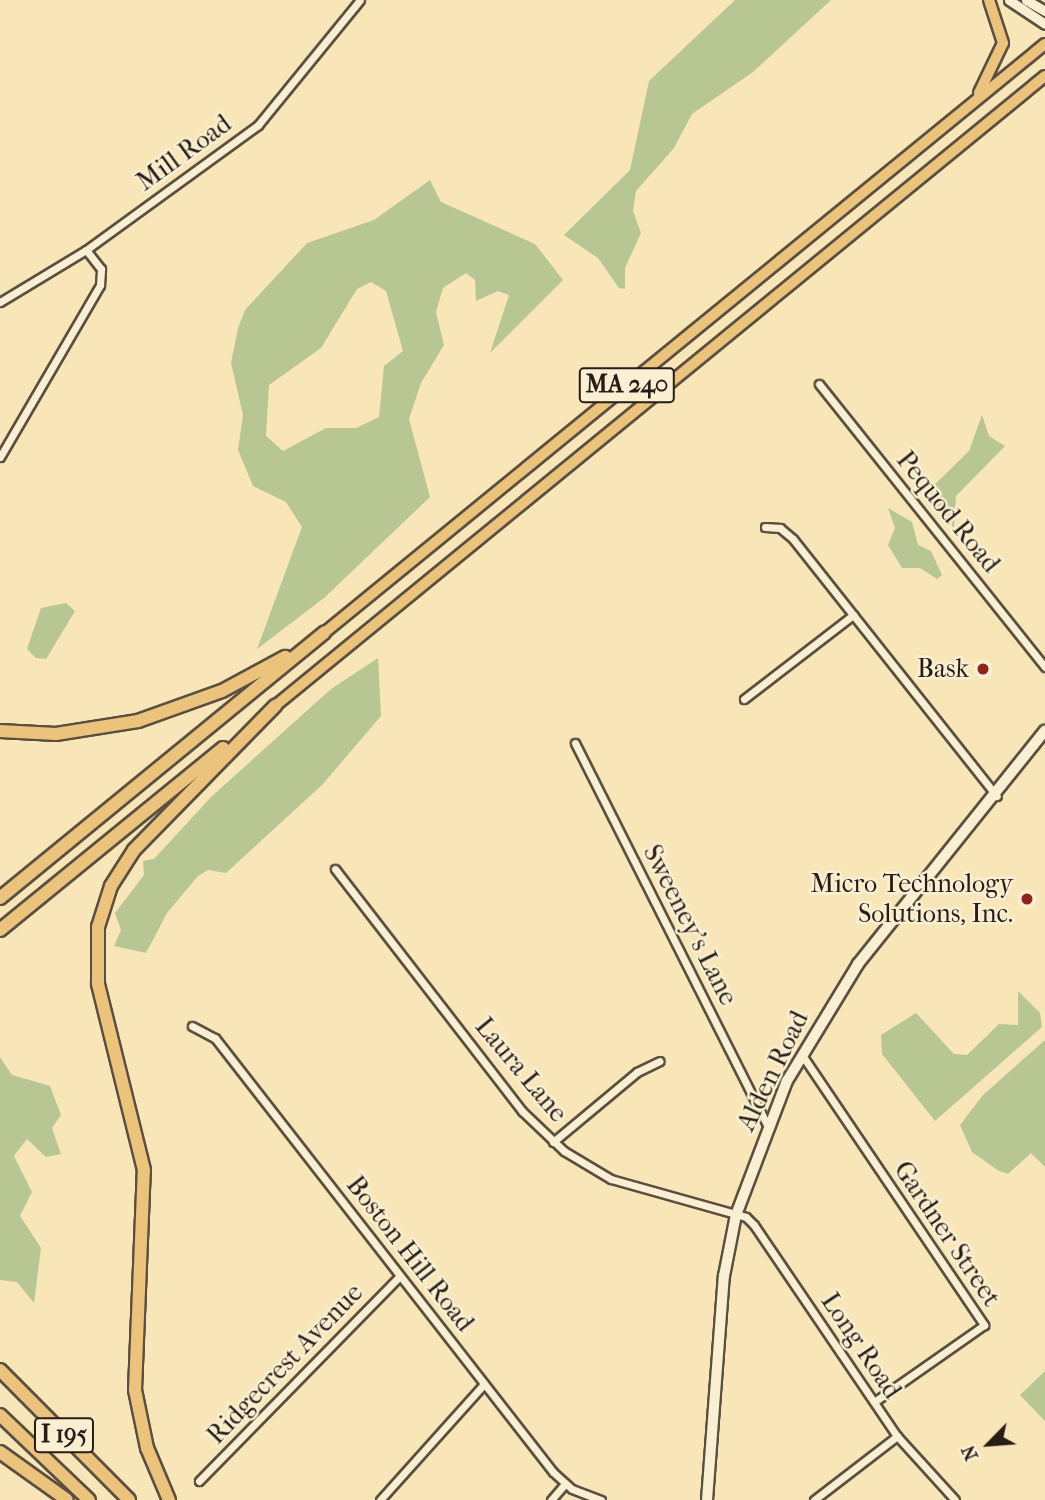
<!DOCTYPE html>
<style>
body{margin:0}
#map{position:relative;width:1045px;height:1500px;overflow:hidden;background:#f8e6b9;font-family:"IM FELL French Canon",serif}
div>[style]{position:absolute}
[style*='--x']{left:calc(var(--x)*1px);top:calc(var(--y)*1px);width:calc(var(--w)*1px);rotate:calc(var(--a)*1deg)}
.green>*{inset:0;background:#b8c693}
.roads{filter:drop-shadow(2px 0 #5b4f3f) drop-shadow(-2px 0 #5b4f3f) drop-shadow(0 2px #5b4f3f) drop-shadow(0 -2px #5b4f3f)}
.minor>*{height:7px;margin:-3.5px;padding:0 3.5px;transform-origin:3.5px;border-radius:3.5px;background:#faefd2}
.tertiary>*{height:9px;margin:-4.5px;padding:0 4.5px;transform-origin:4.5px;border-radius:4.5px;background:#faefd2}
.secondary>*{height:10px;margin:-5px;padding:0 5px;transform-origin:5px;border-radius:5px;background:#faefd2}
.trunk>*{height:10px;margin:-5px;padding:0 5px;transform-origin:5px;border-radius:5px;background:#ecc37c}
.motorway>*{height:12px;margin:-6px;padding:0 6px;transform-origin:6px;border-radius:6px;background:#ecc37c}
.dots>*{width:19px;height:19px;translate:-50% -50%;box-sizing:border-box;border:4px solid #faefd2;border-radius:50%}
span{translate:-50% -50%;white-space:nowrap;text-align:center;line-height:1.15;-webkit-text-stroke:5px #faefd2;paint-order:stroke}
.shield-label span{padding:2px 5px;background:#faefd2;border:2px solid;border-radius:5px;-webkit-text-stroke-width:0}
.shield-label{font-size:24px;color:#271d16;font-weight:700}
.street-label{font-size:26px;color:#271d16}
.poi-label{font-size:26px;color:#271d16}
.right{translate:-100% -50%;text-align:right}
.north{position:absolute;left:954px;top:1409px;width:70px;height:70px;-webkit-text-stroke:5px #faefd2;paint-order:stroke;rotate:245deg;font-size:19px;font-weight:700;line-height:28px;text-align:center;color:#271d16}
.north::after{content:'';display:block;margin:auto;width:24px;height:32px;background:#271d16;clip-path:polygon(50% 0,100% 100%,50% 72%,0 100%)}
</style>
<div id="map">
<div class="green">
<div style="clip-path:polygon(735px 0,831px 0,753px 72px,692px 114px,674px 148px,636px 191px,633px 211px,641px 233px,625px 268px,625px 289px,619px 288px,598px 258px,564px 235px,630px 170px,649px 81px)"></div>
<div style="clip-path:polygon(evenodd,430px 180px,441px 202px,535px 244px,563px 280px,490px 353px,509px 295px,498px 291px,476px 301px,475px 280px,466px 273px,443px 288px,436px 312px,444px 345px,421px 383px,409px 419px,430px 497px,324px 598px,257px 649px,302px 527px,286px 502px,253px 486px,238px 450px,243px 415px,231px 363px,238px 328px,245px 310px,307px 243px,374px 220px,430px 180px,371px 282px,386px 291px,403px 351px,384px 366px,379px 417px,356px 428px,326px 428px,283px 451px,266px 436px,269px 385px,321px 348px,357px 289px,371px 282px)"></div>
<div style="clip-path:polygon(982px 415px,989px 436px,1005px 446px,956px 496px,954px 528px,934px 507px,929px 490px,969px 451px)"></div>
<div style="clip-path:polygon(888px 508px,912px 522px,918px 545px,931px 551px,942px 575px,937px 579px,920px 568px,902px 568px,888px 545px,895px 528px)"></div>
<div style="clip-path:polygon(66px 603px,75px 611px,46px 659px,36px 658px,27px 649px,41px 608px)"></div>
<div style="clip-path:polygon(378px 658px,381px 716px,322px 785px,226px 873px,208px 870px,198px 876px,167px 913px,146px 953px,114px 946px,121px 930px,115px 913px,144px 875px,143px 861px,154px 859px,211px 797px,331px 689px)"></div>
<div style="clip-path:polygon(1018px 991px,1040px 1013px,1042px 1027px,935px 1121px,882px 1054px,881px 1035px,916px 1013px,954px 1054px,967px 1055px,999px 1024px,1018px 1025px)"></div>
<div style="clip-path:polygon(1045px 1040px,1045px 1167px,1031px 1153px,1008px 1174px,999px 1171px,972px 1152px,960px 1125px,983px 1095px)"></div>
<div style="clip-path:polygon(0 1057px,12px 1075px,50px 1086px,61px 1115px,52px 1128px,61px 1154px,46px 1157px,27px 1139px,14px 1156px,32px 1192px,20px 1216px,41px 1248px,34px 1303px,17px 1282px,0 1280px)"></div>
<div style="clip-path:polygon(1045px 1371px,1045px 1421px,1020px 1395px)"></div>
</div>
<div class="roads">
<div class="minor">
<div style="--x:0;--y:302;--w:100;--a:-31.2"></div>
<div style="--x:86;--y:250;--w:213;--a:-36"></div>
<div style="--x:258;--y:125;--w:161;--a:-50.8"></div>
<div style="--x:819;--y:384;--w:362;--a:51.4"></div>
<div style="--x:0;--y:457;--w:199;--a:-59.8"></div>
<div style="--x:100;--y:285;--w:16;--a:-86"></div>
<div style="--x:101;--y:269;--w:24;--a:-128"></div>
<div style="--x:765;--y:527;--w:15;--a:4"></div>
<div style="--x:780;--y:528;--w:17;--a:40"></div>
<div style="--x:793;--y:539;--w:328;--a:51.6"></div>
<div style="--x:744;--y:699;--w:138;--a:-37.6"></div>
<div style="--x:575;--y:743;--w:429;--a:63.3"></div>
<div style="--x:335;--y:869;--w:306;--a:52.3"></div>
<div style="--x:522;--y:1111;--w:58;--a:43.6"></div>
<div style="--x:564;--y:1151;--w:55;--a:30.8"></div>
<div style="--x:611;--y:1179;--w:140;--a:15.7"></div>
<div style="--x:746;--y:1217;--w:11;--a:45"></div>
<div style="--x:754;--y:1225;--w:255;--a:55.9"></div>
<div style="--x:897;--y:1436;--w:86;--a:47.8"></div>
<div style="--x:192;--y:1026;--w:26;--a:28"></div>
<div style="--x:215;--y:1038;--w:550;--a:52.09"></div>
<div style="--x:553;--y:1472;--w:25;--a:42"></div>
<div style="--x:572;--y:1489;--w:31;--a:21"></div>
<div style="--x:802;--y:1055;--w:326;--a:56"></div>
<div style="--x:984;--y:1325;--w:134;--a:145"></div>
<div style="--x:553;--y:1142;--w:109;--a:-39.8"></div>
<div style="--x:637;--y:1072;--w:25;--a:-26"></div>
<div style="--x:199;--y:1481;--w:287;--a:-45.6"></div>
<div style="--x:380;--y:1500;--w:156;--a:-48.1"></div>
<div style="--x:551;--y:1500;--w:21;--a:-49"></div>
<div style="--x:814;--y:1500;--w:105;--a:-37.6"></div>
</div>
<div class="tertiary">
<div style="--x:1009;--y:0;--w:43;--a:33.7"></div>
<div style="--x:1026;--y:0;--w:22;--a:30"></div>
</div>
<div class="secondary">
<div style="--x:707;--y:1500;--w:225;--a:-85.7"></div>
<div style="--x:724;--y:1276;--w:62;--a:-78.9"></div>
<div style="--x:736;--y:1215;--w:143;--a:-69.2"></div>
<div style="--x:787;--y:1081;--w:137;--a:-58.7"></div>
<div style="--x:858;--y:964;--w:299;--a:-51.3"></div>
</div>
<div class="trunk">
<div style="--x:979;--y:93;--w:55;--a:-64.4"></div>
<div style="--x:1003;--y:43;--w:45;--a:-108"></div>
<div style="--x:324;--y:633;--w:931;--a:-39.25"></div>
<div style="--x:275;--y:706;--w:995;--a:-39.29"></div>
</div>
<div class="motorway">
<div style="--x:0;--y:731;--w:56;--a:3.1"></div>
<div style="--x:56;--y:734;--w:83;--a:-9"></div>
<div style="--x:138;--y:721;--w:89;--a:-19.7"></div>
<div style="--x:222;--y:691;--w:72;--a:-28.4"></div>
<div style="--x:0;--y:898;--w:419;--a:-39.3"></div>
<div style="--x:0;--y:930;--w:288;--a:-39.2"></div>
<div style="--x:0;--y:1370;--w:183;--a:45.2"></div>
<div style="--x:0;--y:1415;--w:123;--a:43.7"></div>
<div style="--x:0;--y:1452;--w:82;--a:35.6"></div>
<div style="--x:169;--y:1500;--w:56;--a:-112.9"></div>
<div style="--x:147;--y:1448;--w:59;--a:-101.7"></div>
<div style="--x:135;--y:1390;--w:220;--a:-87.7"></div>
<div style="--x:144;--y:1170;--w:192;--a:-103.9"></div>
<div style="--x:98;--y:984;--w:57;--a:-90"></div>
<div style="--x:98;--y:927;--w:43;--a:-72.4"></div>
<div style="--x:111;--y:886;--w:43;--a:-57.4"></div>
<div style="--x:134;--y:850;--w:202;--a:-45.6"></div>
</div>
</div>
<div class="dots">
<div style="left:983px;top:669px;background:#8f2418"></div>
<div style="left:1027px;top:899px;background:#8f2418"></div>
</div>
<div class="shield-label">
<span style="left:627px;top:385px">MA 240</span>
<span style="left:64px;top:1435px">I 195</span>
</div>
<div class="street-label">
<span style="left:184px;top:153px;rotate:-36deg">Mill Road</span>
<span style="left:948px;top:512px;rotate:51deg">Pequod Road</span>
<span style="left:690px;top:925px;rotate:63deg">Sweeney's Lane</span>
<span style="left:521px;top:1070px;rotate:50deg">Laura Lane</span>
<span style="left:773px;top:1071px;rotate:-64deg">Alden Road</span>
<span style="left:947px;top:1234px;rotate:56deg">Gardner Street</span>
<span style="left:410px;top:1254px;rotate:52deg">Boston Hill Road</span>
<span style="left:861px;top:1346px;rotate:56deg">Long Road</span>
<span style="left:285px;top:1364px;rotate:-46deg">Ridgecrest Avenue</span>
</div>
<div class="poi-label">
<span class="right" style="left:969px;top:669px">Bask</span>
<span class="right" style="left:1013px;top:899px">Micro Technology<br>Solutions, Inc.</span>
</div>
<div class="north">N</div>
</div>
